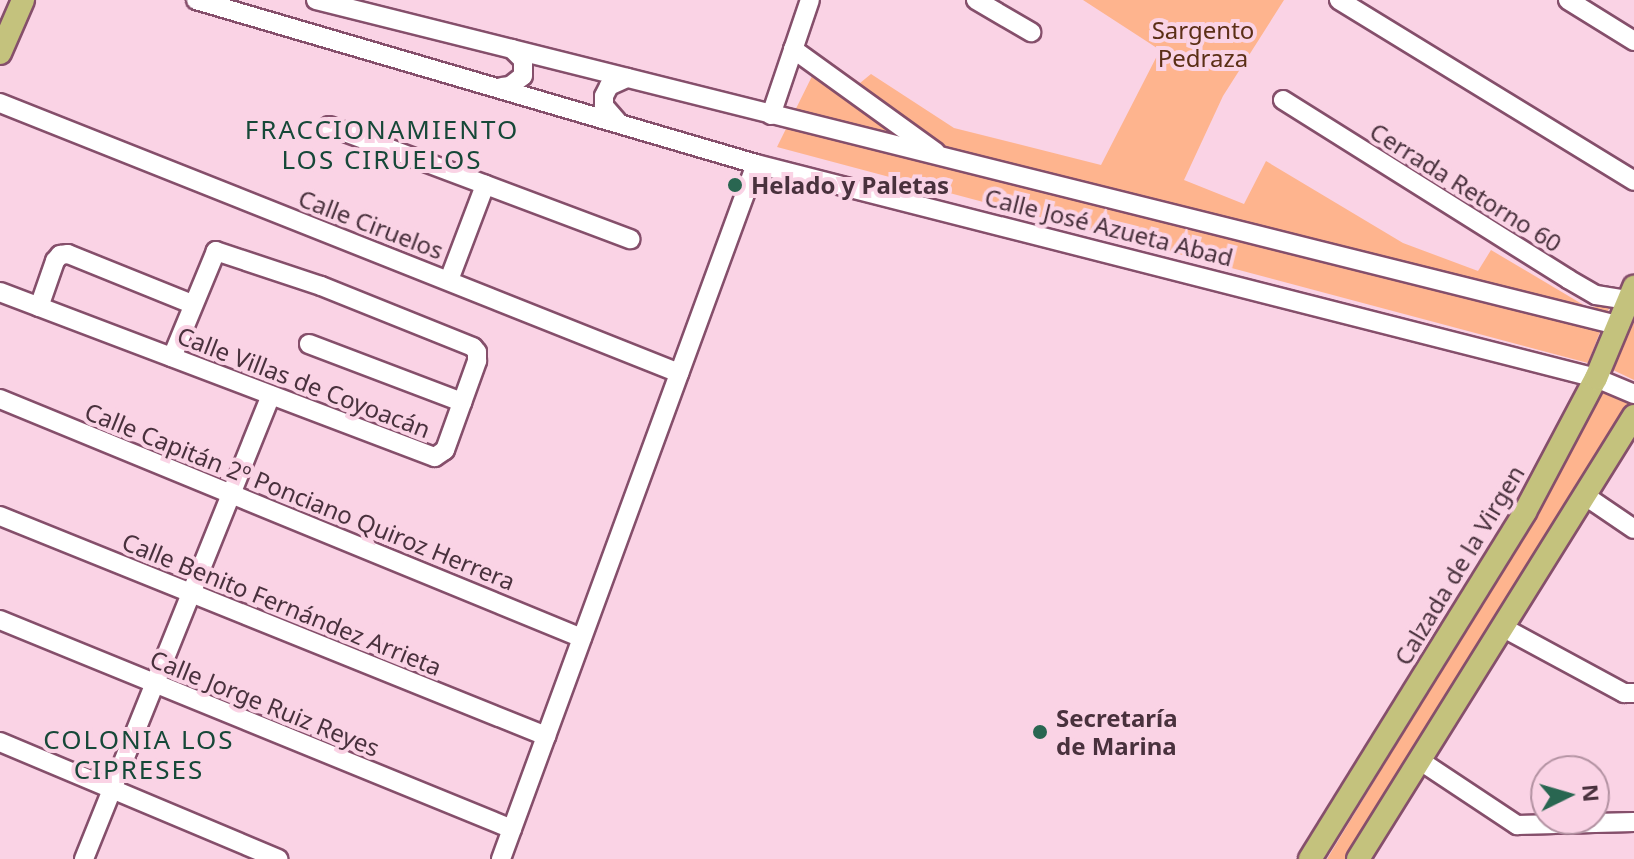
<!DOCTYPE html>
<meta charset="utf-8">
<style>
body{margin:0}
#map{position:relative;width:1634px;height:859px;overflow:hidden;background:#fad3e5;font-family:"Noto Sans",sans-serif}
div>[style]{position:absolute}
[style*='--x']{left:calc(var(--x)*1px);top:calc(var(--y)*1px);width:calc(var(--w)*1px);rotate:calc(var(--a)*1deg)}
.green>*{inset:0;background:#feb48e}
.roads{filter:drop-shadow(2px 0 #854f6b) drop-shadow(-2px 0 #854f6b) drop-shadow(0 2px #854f6b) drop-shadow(0 -2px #854f6b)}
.minor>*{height:18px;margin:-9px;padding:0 9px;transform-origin:9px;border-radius:9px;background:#fff}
.major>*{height:22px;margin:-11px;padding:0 11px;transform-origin:11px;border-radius:11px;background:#c4c27d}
.dots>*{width:22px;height:22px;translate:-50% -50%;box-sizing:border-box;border:4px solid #fad3e5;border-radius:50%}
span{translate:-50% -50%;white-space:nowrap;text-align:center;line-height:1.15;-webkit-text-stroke:8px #fad3e5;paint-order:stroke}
.park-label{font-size:24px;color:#5b2f16}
.poi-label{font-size:24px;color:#49313d;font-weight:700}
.left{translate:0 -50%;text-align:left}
.street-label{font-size:24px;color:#49313d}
.neighbourhood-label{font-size:26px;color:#164838;letter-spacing:2px}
.north{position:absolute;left:1530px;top:755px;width:80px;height:80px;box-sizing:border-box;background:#fad3e5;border:2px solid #b392a2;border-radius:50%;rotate:85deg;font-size:22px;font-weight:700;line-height:32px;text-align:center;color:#49313d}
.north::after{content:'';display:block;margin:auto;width:28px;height:36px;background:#296651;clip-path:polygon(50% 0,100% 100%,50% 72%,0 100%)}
</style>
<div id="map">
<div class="green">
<div style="clip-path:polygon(1083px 0,1284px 0,1223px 96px,1184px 180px,1244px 204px,1266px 161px,1403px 243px,1478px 271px,1491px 250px,1587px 307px,1610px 306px,1588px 363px,777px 147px,822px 56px,860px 83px,871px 74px,954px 128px,1101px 165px,1160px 50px)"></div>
<div style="clip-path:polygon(1634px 322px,1634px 380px,1613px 370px)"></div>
<div style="clip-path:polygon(1600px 392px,1630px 403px,1348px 859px,1327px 859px,1537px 513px)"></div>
</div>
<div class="roads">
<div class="minor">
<div style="--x:196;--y:0;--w:584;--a:16.32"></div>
<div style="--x:756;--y:164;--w:867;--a:14.29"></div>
<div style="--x:1596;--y:378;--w:41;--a:22.8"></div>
<div style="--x:316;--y:0;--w:1341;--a:14.03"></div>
<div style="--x:976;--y:0;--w:64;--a:30.2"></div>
<div style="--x:1339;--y:0;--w:346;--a:31.5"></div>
<div style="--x:1568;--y:0;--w:78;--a:31.8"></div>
<div style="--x:793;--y:49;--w:176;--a:35.8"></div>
<div style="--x:502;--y:87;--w:8;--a:-7"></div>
<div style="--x:510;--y:86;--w:16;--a:-38"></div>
<div style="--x:523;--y:76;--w:16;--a:-90"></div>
<div style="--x:523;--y:60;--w:16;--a:-135"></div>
<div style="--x:1283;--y:100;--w:337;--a:32.1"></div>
<div style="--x:1568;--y:279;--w:32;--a:30"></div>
<div style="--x:1596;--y:295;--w:31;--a:9"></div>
<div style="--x:0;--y:103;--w:731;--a:21.68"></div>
<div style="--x:771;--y:115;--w:121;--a:-71.3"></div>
<div style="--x:617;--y:121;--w:20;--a:-131"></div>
<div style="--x:604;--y:106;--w:10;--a:-90"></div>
<div style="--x:604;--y:96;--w:11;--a:-63"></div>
<div style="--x:609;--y:86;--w:20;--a:-24"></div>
<div style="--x:329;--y:126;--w:322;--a:20.6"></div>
<div style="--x:449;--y:280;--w:102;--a:-69.2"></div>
<div style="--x:0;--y:292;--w:465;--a:20.8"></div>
<div style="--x:435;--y:457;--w:12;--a:-35"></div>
<div style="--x:445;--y:450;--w:95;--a:-70.2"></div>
<div style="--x:477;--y:361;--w:9;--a:-90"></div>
<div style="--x:477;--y:352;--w:6;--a:-129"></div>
<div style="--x:473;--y:347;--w:164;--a:-158.1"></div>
<div style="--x:321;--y:286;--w:111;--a:-161.6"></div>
<div style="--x:216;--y:251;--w:115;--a:112.5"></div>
<div style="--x:39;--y:307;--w:49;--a:-70.8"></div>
<div style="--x:55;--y:261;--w:8;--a:-50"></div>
<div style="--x:60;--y:255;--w:8;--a:-7"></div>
<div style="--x:68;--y:254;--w:134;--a:22"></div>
<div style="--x:309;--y:344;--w:164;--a:20.8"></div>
<div style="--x:0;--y:399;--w:629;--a:22.33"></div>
<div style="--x:1584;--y:495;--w:60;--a:34.2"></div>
<div style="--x:0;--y:516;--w:589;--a:21.95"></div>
<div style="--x:0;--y:620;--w:553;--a:22.21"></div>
<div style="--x:1502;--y:627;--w:139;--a:28.4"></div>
<div style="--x:1624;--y:693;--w:10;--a:0"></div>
<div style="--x:0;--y:742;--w:302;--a:22.8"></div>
<div style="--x:1419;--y:760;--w:118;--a:33.6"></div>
<div style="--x:1517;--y:825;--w:117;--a:-1.5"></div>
<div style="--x:84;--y:859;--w:500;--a:-68.05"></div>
<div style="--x:501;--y:859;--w:740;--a:-69.85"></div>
</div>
<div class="major">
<div style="--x:0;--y:53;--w:58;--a:-66.5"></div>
<div style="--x:1310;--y:859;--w:408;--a:-58.2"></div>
<div style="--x:1525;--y:512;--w:152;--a:-62.1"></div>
<div style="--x:1596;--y:378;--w:99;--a:-67.3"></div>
<div style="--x:1358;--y:859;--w:522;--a:-58.08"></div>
</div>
</div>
<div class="dots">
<div style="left:735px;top:185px;background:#296651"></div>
<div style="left:1040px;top:732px;background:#296651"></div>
</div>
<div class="park-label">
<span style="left:1203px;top:44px">Sargento<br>Pedraza</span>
</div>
<div class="poi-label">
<span class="left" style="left:751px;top:185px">Helado y Paletas</span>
<span class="left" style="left:1056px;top:732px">Secretaría<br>de Marina</span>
</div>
<div class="street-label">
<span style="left:1466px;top:187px;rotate:32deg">Cerrada Retorno 60</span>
<span style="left:371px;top:224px;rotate:21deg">Calle Ciruelos</span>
<span style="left:1109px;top:227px;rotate:14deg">Calle José Azueta Abad</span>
<span style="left:304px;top:382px;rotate:21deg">Calle Villas de Coyoacán</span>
<span style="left:300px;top:496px;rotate:22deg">Calle Capitán 2º Ponciano Quiroz Herrera</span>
<span style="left:1459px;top:565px;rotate:-59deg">Calzada de la Virgen</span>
<span style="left:282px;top:604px;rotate:22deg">Calle Benito Fernández Arrieta</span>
<span style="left:265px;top:703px;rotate:22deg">Calle Jorge Ruiz Reyes</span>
</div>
<div class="neighbourhood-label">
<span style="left:382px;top:145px">FRACCIONAMIENTO<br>LOS CIRUELOS</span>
<span style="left:139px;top:755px">COLONIA LOS<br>CIPRESES</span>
</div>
<div class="north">N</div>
</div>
